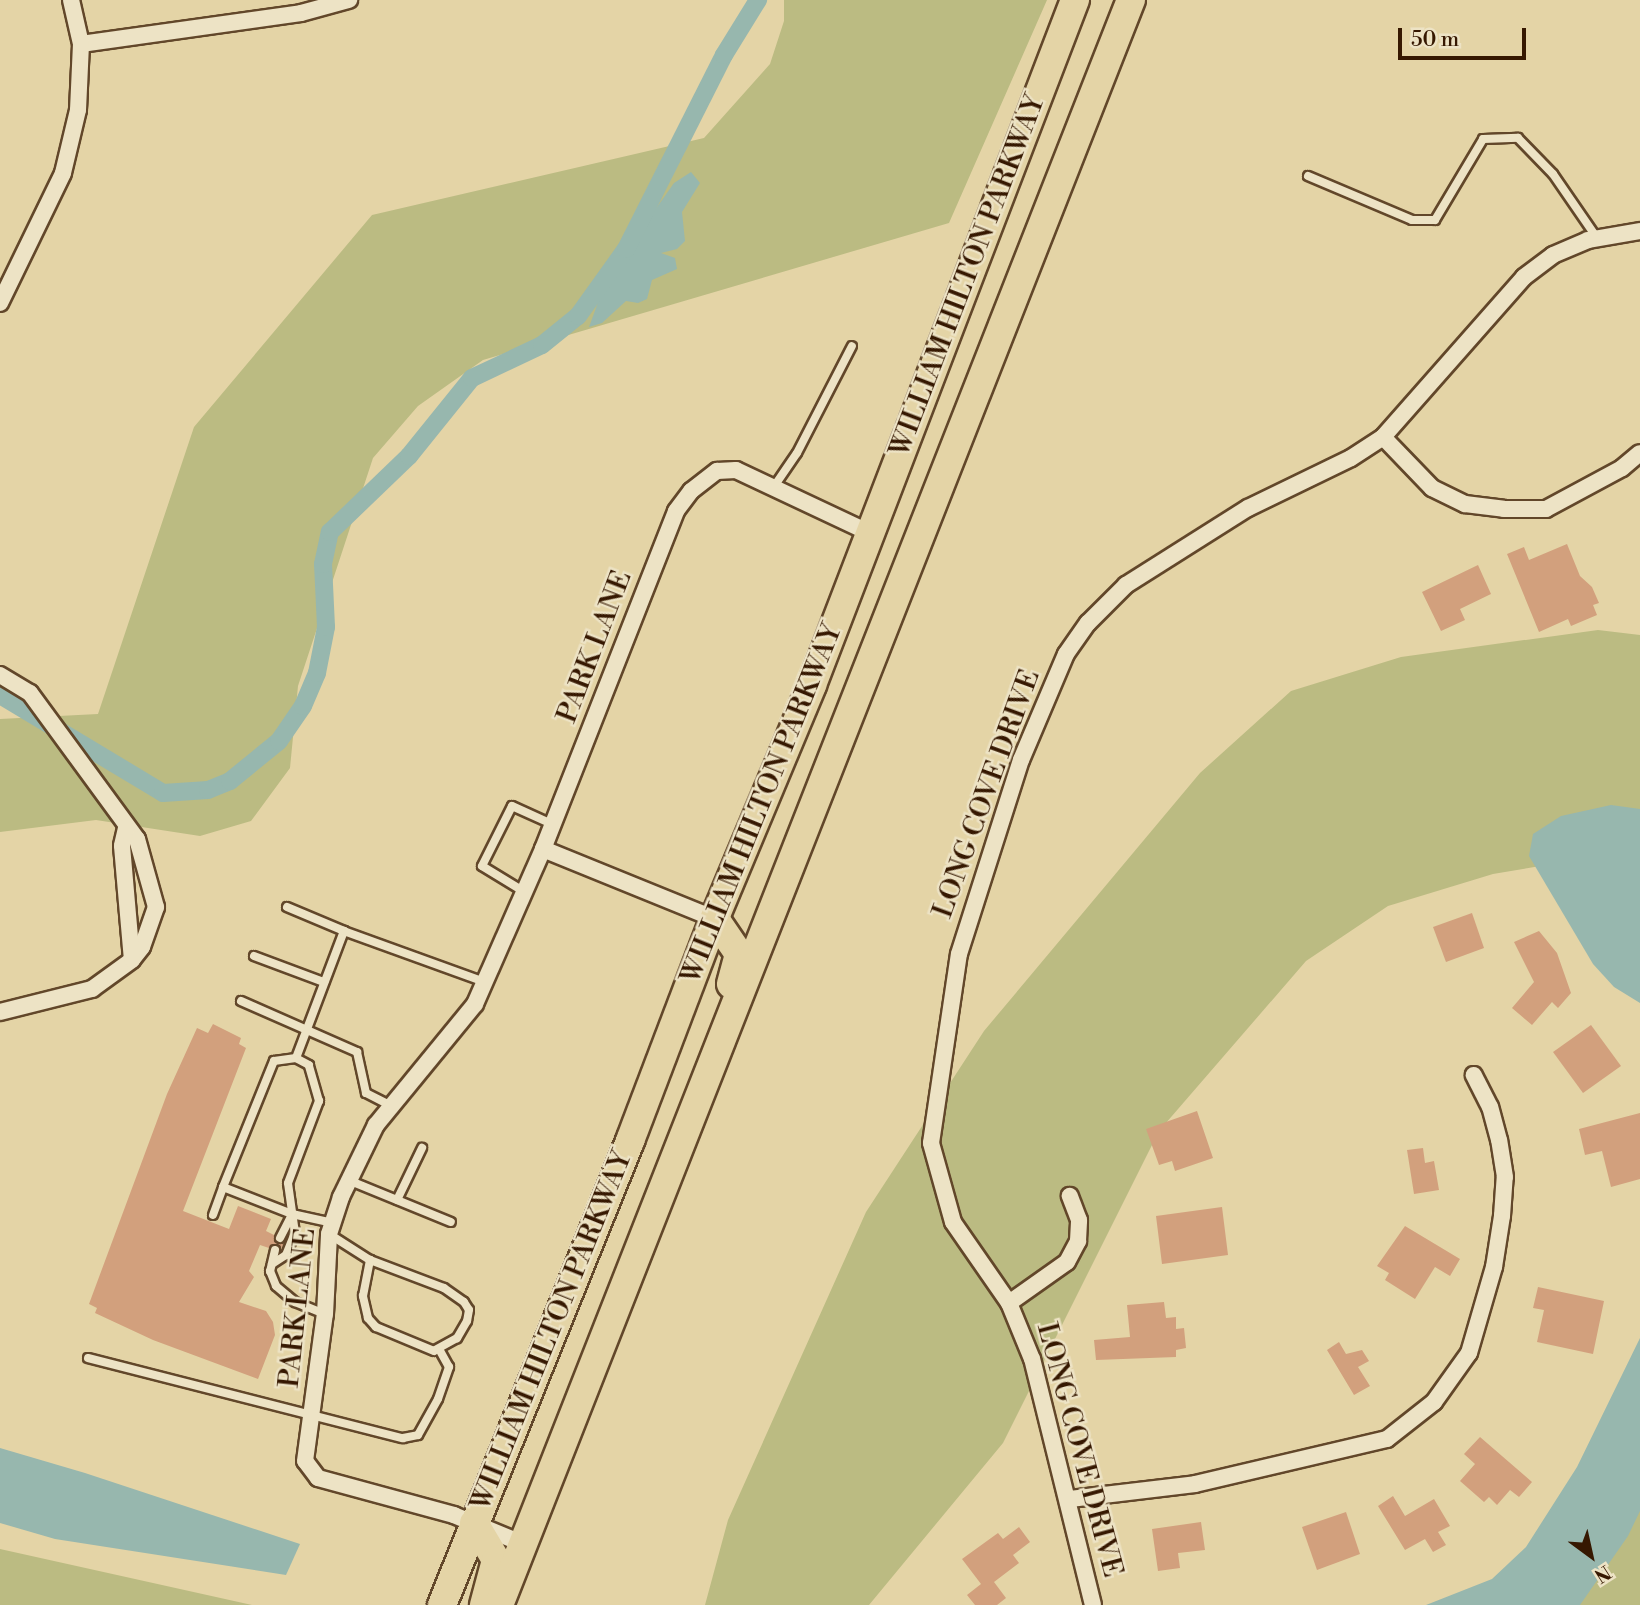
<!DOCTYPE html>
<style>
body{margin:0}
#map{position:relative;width:1640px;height:1605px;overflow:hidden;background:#e4d4a6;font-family:"Libre Bodoni",serif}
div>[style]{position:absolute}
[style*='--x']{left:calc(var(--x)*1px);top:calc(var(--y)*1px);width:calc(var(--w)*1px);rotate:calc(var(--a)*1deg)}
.green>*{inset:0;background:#bbbb82}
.water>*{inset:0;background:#97b7ae}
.canal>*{height:18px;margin:-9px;padding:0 9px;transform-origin:9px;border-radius:9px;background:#97b7ae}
.building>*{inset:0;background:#d2a07d}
.roads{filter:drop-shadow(2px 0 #62472a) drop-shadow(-2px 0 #62472a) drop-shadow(0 2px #62472a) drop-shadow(0 -2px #62472a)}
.lane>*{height:8px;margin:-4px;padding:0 4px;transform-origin:4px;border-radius:4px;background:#ede3c5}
.street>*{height:16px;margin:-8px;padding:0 8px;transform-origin:8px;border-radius:8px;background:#ede3c5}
.highway>*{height:28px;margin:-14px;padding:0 14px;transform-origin:14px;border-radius:14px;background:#e4d4a6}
span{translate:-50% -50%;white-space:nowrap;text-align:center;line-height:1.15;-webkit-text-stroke:5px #ede3c5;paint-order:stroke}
.street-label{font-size:28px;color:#361801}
.north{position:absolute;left:1556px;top:1521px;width:70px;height:70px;-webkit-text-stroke:5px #ede3c5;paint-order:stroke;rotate:147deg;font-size:19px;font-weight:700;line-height:28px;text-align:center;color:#361801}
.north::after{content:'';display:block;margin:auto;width:24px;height:32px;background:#361801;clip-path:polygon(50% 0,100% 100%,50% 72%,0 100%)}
.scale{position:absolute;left:1398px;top:28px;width:128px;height:32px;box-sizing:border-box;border:4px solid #361801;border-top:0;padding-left:9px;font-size:21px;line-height:24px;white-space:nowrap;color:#361801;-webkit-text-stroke:5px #ede3c5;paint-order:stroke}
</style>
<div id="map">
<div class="green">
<div style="clip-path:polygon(784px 0,1047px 0,949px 223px,483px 360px,418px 406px,373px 458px,298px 686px,290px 768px,251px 821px,200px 836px,96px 820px,0 832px,0 719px,98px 714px,194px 427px,372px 215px,704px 138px,770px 64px,784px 21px)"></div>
<div style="clip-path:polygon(1598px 630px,1640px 635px,1640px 849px,1493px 874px,1388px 906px,1306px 961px,1159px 1131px,1003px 1443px,869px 1605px,705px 1605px,728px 1520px,866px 1212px,984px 1031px,1200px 773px,1291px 691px,1401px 657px)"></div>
<div style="clip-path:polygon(1640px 1419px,1640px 1605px,1519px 1605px)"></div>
<div style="clip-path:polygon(0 1549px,252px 1605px,0 1605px)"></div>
</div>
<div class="water">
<div style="clip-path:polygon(691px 172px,700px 183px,682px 212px,685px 241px,677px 249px,661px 253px,675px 258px,677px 269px,652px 280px,647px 299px,638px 303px,626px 301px,602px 323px,589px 327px,607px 278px,674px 183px)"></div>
<div style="clip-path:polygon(1611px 805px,1640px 809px,1640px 1003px,1614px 987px,1593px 964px,1529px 856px,1533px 834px,1561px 816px)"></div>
<div style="clip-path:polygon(1640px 1338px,1640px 1511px,1628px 1536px,1580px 1605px,1426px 1605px,1492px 1579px,1526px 1547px,1577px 1467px)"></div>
<div style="clip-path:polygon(0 1448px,85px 1473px,300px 1544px,286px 1575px,55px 1539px,0 1523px)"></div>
</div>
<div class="canal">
<div style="--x:0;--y:695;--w:190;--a:31"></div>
<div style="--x:163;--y:793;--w:45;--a:-3.8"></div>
<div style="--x:208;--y:790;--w:24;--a:-22"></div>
<div style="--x:230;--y:781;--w:63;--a:-39.2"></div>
<div style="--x:279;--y:741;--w:42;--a:-55.6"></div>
<div style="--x:303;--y:706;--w:36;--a:-67"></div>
<div style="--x:317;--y:673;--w:47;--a:-78.9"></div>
<div style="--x:326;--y:627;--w:63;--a:-92.7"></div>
<div style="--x:323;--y:564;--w:33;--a:-78"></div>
<div style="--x:330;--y:532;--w:110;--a:-43.9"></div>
<div style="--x:409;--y:456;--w:100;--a:-51.1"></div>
<div style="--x:472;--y:378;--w:77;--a:-25.2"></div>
<div style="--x:542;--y:345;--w:46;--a:-38.9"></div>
<div style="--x:578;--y:316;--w:82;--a:-54.4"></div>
<div style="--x:626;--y:249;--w:217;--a:-63.2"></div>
<div style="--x:724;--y:55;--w:65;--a:-58.3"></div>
</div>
<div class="building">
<div style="clip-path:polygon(1567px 544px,1580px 576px,1592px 587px,1599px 603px,1593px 605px,1597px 615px,1571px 626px,1568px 619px,1539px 632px,1507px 554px,1524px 547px,1529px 560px)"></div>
<div style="clip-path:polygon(1478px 565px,1491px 594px,1460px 609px,1465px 620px,1441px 631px,1422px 592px)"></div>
<div style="clip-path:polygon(1472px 913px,1484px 948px,1446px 962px,1433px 927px)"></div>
<div style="clip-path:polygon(1539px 931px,1557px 953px,1571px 993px,1558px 1008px,1552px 1002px,1532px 1025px,1512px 1008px,1534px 982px,1514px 942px)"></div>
<div style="clip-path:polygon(213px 1024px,241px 1038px,239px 1044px,246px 1048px,183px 1211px,229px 1229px,238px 1206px,271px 1219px,266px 1231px,274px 1235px,276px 1243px,284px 1243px,281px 1249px,276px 1244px,269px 1248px,260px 1245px,249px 1271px,254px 1277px,239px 1302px,266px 1311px,273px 1322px,275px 1335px,258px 1379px,153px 1340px,95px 1313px,97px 1308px,89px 1304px,167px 1094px,197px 1028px,208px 1033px)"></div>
<div style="clip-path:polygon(1591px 1025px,1621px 1066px,1583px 1093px,1553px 1052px)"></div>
<div style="clip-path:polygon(1197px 1111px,1213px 1158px,1175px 1171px,1172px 1161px,1159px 1165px,1146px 1129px)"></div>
<div style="clip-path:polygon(1640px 1113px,1640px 1179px,1611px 1187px,1602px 1151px,1585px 1155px,1579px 1129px)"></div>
<div style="clip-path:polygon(1423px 1148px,1425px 1163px,1434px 1161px,1439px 1190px,1414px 1194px,1407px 1150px)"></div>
<div style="clip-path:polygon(1222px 1207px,1228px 1255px,1162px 1264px,1156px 1216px)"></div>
<div style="clip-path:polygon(1405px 1226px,1460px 1259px,1450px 1276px,1435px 1267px,1415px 1299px,1385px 1280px,1389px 1273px,1377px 1266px)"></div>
<div style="clip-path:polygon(1538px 1287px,1604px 1301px,1593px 1354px,1537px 1342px,1544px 1310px,1533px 1308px)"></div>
<div style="clip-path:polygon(1164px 1302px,1166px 1318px,1176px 1317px,1176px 1329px,1184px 1328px,1186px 1348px,1176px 1350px,1176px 1357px,1096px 1360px,1094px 1340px,1130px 1337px,1127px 1305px)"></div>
<div style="clip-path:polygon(1339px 1342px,1346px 1354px,1362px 1350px,1369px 1361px,1358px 1367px,1370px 1386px,1354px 1395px,1327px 1350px)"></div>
<div style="clip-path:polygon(1480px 1437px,1532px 1482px,1519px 1497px,1510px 1490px,1497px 1505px,1489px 1497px,1484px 1502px,1460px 1481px,1475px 1464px,1464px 1454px)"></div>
<div style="clip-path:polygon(1393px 1496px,1405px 1516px,1434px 1499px,1450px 1526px,1438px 1532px,1446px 1545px,1433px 1552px,1425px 1539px,1405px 1550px,1378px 1506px)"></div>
<div style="clip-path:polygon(1346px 1512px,1360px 1554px,1317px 1570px,1302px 1527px)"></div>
<div style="clip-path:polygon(1201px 1522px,1205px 1550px,1178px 1553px,1180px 1568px,1158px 1571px,1152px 1529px)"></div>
<div style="clip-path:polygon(1019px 1527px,1030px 1542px,1013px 1555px,1019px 1563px,994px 1582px,1006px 1598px,997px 1605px,975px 1605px,967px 1595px,981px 1584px,962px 1559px,998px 1533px,1003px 1539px)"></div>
</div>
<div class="roads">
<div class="lane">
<div style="--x:1308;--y:176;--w:113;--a:22.9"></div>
<div style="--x:1412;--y:220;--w:23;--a:0"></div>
<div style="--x:1435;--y:220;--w:94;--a:-59.3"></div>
<div style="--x:1483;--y:139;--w:35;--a:-2"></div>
<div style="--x:1518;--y:138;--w:50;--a:45.8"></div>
<div style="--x:1553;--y:174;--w:78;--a:55.5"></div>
<div style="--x:773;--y:488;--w:42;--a:-55.6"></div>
<div style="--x:797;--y:453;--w:120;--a:-62.8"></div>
<div style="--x:523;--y:891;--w:48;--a:-148.6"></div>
<div style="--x:482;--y:866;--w:67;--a:-63.4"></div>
<div style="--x:512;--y:806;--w:44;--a:24.2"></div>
<div style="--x:287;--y:907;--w:62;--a:22.8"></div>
<div style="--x:254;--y:956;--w:75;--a:20.4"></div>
<div style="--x:241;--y:1001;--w:127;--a:23.7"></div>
<div style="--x:357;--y:1052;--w:42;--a:77.6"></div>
<div style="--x:366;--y:1093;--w:29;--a:27"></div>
<div style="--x:348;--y:1180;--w:111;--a:22.2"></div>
<div style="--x:223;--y:1187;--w:136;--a:-68"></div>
<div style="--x:274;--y:1061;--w:22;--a:-8"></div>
<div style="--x:296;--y:1058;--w:136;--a:-69.3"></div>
<div style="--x:344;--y:931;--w:150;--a:19.9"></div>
<div style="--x:397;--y:1200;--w:58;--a:-64.3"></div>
<div style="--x:213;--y:1215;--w:30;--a:-70"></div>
<div style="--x:223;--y:1187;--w:74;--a:21.4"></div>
<div style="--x:329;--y:1234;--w:49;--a:32.4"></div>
<div style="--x:370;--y:1260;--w:79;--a:20.7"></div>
<div style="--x:444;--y:1288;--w:24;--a:35"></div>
<div style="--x:464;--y:1302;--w:9;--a:58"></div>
<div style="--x:469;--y:1310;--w:11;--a:100"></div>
<div style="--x:467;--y:1321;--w:20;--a:120"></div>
<div style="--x:457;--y:1338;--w:26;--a:151"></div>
<div style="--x:434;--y:1351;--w:63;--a:-157.5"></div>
<div style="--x:376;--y:1327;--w:12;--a:-132"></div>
<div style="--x:368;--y:1318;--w:23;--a:-103"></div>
<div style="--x:363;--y:1296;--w:37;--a:-79"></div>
<div style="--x:280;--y:1238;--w:27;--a:-63"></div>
<div style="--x:292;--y:1214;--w:42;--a:12.4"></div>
<div style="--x:275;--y:1250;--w:22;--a:103"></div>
<div style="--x:270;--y:1271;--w:16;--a:68"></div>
<div style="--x:276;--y:1286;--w:25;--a:40"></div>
<div style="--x:295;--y:1302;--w:32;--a:22"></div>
<div style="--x:272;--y:1264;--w:17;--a:-33"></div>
<div style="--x:286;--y:1255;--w:24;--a:-68"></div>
<div style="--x:295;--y:1233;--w:50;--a:-98"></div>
<div style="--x:288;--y:1183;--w:88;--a:-69.3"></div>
<div style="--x:319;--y:1101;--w:37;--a:-106"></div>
<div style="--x:309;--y:1065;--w:15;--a:-152"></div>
<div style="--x:88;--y:1358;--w:325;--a:14.3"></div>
<div style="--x:403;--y:1438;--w:15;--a:-11"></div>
<div style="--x:418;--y:1435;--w:41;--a:-60.9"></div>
<div style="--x:438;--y:1399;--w:34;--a:-71"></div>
<div style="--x:449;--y:1367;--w:18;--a:-119"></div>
</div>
<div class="street">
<div style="--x:81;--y:44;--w:222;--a:-8"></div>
<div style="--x:301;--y:13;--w:50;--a:-15.2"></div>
<div style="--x:0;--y:303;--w:144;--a:-64.1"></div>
<div style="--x:63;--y:173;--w:65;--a:-76.6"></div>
<div style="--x:78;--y:110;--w:66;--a:-87.4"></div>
<div style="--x:81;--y:44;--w:45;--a:-102.8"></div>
<div style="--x:1383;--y:437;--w:71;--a:46.1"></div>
<div style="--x:1432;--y:488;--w:37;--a:26"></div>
<div style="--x:1465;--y:504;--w:39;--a:7"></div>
<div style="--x:1504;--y:509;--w:42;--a:0"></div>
<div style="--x:1546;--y:509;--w:86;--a:-28.3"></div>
<div style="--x:1622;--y:468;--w:23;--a:-40"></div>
<div style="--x:0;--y:675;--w:35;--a:31"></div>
<div style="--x:30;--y:693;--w:181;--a:53.8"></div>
<div style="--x:137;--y:839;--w:71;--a:74.4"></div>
<div style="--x:156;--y:907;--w:42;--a:109.3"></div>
<div style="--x:142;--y:947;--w:16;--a:128"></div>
<div style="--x:132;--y:960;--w:49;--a:144.1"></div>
<div style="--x:92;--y:989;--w:95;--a:166"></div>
<div style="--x:126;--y:828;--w:18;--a:103"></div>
<div style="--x:122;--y:846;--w:114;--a:85"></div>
<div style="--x:543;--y:849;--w:186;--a:22.1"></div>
<div style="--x:1009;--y:1303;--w:71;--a:-35.3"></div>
<div style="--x:1067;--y:1262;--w:24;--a:-62"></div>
<div style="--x:1078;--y:1241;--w:21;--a:-87"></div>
<div style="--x:1079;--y:1220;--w:26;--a:-111"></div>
<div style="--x:1070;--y:1499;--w:126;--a:-6.8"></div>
<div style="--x:1195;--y:1484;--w:197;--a:-13.2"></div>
<div style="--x:1387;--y:1439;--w:60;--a:-38.2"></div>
<div style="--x:1434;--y:1402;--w:60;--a:-54.5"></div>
<div style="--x:1469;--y:1353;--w:90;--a:-73.8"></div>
<div style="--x:1494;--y:1267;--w:52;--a:-81.1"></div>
<div style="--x:1502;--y:1216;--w:39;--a:-86"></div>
<div style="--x:1505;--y:1177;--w:37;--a:-99"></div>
<div style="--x:1499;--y:1140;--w:34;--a:-105"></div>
<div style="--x:1490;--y:1107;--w:36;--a:-117"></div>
<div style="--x:526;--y:1545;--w:78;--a:-157.4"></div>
<div style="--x:454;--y:1515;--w:141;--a:-164.8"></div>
<div style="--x:318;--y:1478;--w:21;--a:-127"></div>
<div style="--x:305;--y:1461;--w:148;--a:-82.3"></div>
<div style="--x:325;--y:1314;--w:80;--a:-87.1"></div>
<div style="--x:329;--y:1234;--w:39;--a:-72"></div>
<div style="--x:341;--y:1197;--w:80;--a:-64.1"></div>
<div style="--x:376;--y:1125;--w:156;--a:-50.7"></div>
<div style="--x:475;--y:1004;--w:169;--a:-66.3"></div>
<div style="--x:543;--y:849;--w:363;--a:-68.5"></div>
<div style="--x:676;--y:511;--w:25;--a:-53"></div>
<div style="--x:691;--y:491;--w:33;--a:-38"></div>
<div style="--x:717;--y:471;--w:19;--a:-3"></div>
<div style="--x:736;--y:470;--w:148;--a:25.2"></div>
<div style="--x:1093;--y:1605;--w:253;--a:-103.9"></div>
<div style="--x:1032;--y:1359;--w:61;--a:-112.3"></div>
<div style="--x:1009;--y:1303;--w:98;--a:-124.7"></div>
<div style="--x:953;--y:1222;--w:82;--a:-105.6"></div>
<div style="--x:931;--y:1143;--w:191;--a:-81.6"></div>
<div style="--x:959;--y:954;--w:204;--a:-72.3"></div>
<div style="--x:1021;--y:760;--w:115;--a:-67"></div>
<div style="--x:1066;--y:654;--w:38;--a:-55"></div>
<div style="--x:1088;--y:623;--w:54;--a:-45"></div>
<div style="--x:1126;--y:585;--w:144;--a:-32.3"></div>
<div style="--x:1248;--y:508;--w:114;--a:-25.9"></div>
<div style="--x:1351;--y:458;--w:38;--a:-33"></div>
<div style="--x:1383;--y:437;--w:213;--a:-48.6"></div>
<div style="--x:1524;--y:277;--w:36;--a:-37"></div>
<div style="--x:1553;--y:255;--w:38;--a:-23"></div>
<div style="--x:1588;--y:240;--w:53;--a:-9.8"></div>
</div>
<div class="highway">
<div style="--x:715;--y:919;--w:42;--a:55.6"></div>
<div style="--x:739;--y:954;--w:31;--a:105"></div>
<div style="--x:474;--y:1523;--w:43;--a:59.3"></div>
<div style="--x:496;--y:1560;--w:47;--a:104.9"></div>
<div style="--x:442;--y:1605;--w:501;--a:-67.94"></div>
<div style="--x:630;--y:1141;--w:242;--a:-69.2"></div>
<div style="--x:716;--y:915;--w:249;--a:-67.3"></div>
<div style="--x:812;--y:685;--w:734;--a:-69"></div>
<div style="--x:499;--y:1605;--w:1725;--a:-68.51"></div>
</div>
</div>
<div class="street-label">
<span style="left:968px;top:276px;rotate:-69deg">WILLIAM HILTON PARKWAY</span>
<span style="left:595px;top:647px;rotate:-69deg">PARK LANE</span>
<span style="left:987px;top:794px;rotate:-70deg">LONG COVE DRIVE</span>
<span style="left:762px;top:804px;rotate:-68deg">WILLIAM HILTON PARKWAY</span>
<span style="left:298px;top:1308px;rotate:-84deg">PARK LANE</span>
<span style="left:552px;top:1331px;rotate:-68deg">WILLIAM HILTON PARKWAY</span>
<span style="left:1079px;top:1450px;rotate:75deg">LONG COVE DRIVE</span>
</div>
<div class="north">N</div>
<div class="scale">50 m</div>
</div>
